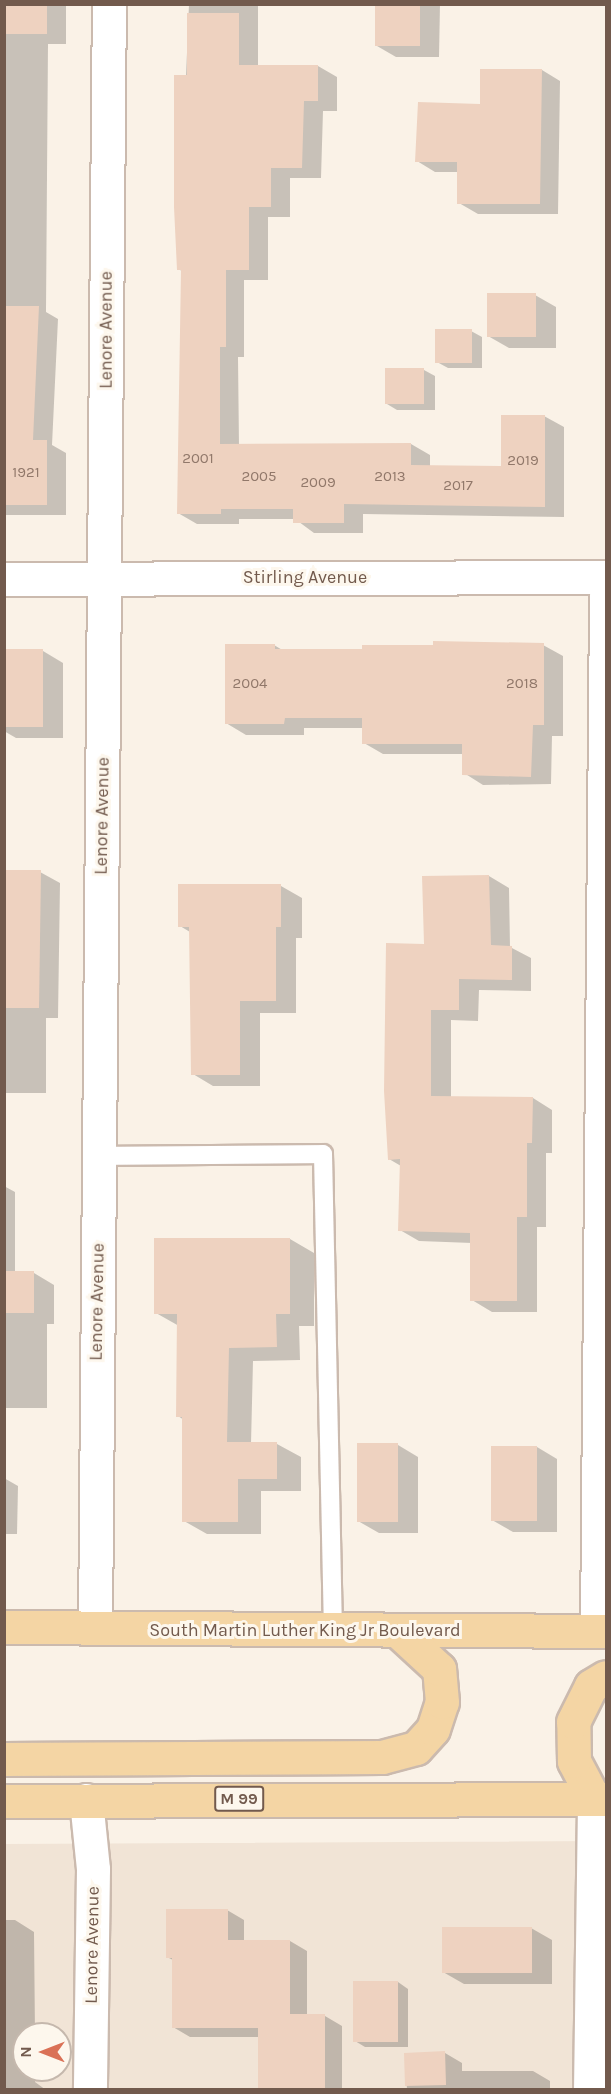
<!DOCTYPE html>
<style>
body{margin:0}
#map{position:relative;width:611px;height:2094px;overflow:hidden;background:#faf2e7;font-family:Karla,sans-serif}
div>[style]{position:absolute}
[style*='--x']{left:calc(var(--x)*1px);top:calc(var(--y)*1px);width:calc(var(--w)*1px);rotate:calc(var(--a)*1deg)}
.residential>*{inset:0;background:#f1e4d6}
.shadow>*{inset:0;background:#0003}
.building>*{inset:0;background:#eed2c0}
.roads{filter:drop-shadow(2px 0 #cbbaae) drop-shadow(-2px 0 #cbbaae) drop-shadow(0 2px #cbbaae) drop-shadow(0 -2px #cbbaae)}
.lane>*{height:18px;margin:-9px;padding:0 9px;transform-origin:9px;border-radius:9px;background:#fff}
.street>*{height:33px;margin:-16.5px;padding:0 16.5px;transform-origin:16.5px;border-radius:16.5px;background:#fff}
.primary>*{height:33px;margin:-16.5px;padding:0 16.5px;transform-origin:16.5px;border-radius:16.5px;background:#f4d5a4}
span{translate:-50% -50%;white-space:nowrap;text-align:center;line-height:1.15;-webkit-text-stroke:6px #fdf7ed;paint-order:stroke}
.number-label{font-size:15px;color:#91786a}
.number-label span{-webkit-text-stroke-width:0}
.shield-label span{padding:2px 4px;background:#fdf7ed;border:2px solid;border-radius:4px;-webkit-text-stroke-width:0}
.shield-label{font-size:16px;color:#725a4d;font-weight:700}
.street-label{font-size:18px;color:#725a4d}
.frame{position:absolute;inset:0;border:6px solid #725a4d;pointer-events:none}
.north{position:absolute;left:12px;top:2022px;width:60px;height:60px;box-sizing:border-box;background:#fdf7ed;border:2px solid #c5b8ad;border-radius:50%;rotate:270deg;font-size:16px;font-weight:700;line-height:24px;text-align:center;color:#725a4d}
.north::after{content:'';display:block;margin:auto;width:21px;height:27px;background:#da7156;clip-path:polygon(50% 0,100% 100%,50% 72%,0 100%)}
</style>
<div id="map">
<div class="residential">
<div style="clip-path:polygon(evenodd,606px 1841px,606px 2089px,5px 2089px,4px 1844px,606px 1841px,24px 2034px,60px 2034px,60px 2070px,24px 2070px,24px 2034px)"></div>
</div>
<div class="shadow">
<div style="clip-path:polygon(4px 4px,66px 4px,66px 44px,48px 44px,46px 312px,58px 319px,52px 445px,66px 453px,66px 515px,6px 515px,6px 521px)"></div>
<div style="clip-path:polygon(189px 4px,258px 4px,258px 66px,318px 66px,337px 77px,337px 111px,323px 111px,321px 178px,290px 178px,290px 217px,268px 217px,268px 280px,244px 280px,244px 357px,238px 357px,239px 446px,411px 444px,430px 455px,430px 467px,503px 468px,544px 416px,564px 427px,564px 517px,363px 514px,363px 533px,314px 533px,295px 519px,239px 519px,239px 524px,197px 524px,178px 513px,182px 271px,178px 269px)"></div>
<div style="clip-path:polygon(375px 4px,440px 4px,439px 57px,396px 57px,377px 46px)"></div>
<div style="clip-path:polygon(542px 70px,560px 81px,558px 214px,478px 214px,459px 203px,459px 172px,435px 172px,417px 161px,482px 106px)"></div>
<div style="clip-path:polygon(535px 295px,556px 307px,556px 348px,509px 348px,488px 336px)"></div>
<div style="clip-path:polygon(471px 331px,482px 337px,482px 368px,448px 368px,437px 362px)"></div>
<div style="clip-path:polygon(424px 370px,435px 376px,435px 410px,397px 410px,387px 404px)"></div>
<div style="clip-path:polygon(274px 645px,284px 651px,364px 651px,543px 645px,563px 656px,563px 736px,552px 736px,551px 784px,483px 785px,464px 773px,464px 754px,383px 754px,364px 743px,364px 728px,304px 728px,304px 735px,246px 735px,226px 723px)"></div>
<div style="clip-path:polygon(4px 651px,43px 651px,63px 663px,63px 738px,16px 738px,4px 731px)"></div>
<div style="clip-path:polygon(4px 872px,40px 872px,60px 883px,58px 1018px,46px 1018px,46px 1093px,4px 1093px)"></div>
<div style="clip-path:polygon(489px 876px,509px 888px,510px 947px,531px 958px,531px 991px,479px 990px,478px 1021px,451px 1020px,451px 1098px,533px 1098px,552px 1110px,552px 1153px,546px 1153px,546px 1227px,537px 1227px,537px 1312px,492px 1312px,472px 1300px,472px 1243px,419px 1241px,400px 1230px,401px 1166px,389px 1159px,425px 945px)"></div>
<div style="clip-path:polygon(281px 886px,302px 898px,302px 938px,296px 938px,296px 1013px,260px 1013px,260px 1086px,213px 1086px,193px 1074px,190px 932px,180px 926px)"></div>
<div style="clip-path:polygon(4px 1186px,15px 1192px,15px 1273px,34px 1273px,54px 1285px,54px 1324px,47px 1324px,47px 1408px,4px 1408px)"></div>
<div style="clip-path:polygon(156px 1239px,290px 1239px,314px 1253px,314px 1326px,299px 1326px,300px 1360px,253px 1361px,251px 1444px,277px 1444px,301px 1457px,301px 1491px,261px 1491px,261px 1534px,207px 1534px,184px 1521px,184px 1420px,178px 1416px,179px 1326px,156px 1313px)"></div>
<div style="clip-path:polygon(398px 1445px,418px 1457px,418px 1533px,379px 1533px,358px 1521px)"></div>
<div style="clip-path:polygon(537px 1447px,557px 1459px,557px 1532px,513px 1532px,492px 1520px)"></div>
<div style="clip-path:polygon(4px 1478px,18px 1486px,17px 1534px,4px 1534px)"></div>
<div style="clip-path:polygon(227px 1910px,244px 1920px,244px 1941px,290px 1941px,307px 1951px,307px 2016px,325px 2016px,342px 2026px,342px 2090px,259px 2090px,259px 2037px,190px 2037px,173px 2027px,173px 1960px,167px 1957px)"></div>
<div style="clip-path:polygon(4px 1920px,15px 1920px,34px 1932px,35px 2034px,24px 2034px,24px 2070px,35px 2070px,35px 2082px,46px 2090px,4px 2090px)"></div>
<div style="clip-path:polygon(531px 1928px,552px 1940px,552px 1984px,464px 1984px,443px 1972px)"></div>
<div style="clip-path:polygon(398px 1982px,408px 1989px,408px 2047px,365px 2047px,355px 2041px)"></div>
<div style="clip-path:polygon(445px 2053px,462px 2063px,462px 2071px,533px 2071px,550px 2081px,550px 2090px,407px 2090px,405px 2054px)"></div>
</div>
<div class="building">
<div style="clip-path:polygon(4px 4px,47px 4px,47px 34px,4px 34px)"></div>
<div style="clip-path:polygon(375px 4px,420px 4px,420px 46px,375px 46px)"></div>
<div style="clip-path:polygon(187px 13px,239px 13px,239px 65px,318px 65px,318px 101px,304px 101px,302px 168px,271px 168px,271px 207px,249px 207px,249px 270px,226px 270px,226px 347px,220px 347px,220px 444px,411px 443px,411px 465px,501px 466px,501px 415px,545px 415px,545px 507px,344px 504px,344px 523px,293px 523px,293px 509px,221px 509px,221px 514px,177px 514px,181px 270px,177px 270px,174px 207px,174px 75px,187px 75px)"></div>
<div style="clip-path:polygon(480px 69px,542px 69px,540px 204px,457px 204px,457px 162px,415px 162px,418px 102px,480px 104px)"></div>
<div style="clip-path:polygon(487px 293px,536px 293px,536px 337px,487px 337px)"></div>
<div style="clip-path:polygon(4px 306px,39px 306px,33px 440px,47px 440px,47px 505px,4px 505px)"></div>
<div style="clip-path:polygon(435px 329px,472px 329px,472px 363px,435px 363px)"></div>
<div style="clip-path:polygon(385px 368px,424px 368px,424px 404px,385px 404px)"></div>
<div style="clip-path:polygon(433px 641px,544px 643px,544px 725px,533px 725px,531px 777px,462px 775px,462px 744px,362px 744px,362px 718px,285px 718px,284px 724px,225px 724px,225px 644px,275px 644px,275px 649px,362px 649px,362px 645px,433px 645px)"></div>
<div style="clip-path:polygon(4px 649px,43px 649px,43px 727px,4px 727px)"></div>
<div style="clip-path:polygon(4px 870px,41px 870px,39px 1008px,4px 1008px)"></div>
<div style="clip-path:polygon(489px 875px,491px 945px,512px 946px,512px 980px,459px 979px,459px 1010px,431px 1010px,431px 1096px,533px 1097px,532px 1143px,527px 1143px,527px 1217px,517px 1217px,517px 1301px,470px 1301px,470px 1233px,398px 1231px,400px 1159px,388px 1160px,384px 1091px,386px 943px,424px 944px,422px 876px)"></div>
<div style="clip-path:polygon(178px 884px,281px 884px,281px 927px,276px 927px,276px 1001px,240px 1001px,240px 1075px,191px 1075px,189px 927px,178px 927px)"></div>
<div style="clip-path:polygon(154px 1238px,290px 1238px,290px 1314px,276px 1314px,277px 1347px,229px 1348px,227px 1442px,277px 1442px,277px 1479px,238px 1479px,238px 1522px,182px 1522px,182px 1417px,176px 1417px,177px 1314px,154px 1314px)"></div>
<div style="clip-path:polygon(4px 1271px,34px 1271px,34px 1313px,4px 1313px)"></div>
<div style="clip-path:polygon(357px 1443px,398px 1443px,398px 1522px,357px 1522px)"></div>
<div style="clip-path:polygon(491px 1446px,537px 1446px,537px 1521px,491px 1521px)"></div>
<div style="clip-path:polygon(166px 1909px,228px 1909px,228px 1940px,290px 1940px,290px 2014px,325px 2014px,325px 2090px,258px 2090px,258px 2028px,172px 2028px,172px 1958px,166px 1958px)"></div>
<div style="clip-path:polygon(442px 1927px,532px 1927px,532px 1973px,442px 1973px)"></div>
<div style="clip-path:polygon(353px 1981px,398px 1981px,398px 2042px,353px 2042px)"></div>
<div style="clip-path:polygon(445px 2051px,446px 2085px,405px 2086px,404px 2053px)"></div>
</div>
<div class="roads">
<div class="lane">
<div style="--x:99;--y:1156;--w:224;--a:-0.5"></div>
<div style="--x:323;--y:1154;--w:477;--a:88.8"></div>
</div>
<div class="street">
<div style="--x:4;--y:579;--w:602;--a:-0.19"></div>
<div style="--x:95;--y:1628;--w:1624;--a:-89.51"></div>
<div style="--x:597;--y:1631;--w:1036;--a:-89.5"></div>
<div style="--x:86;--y:1800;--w:69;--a:84.2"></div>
<div style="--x:93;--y:1869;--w:221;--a:90.8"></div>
<div style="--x:590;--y:2090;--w:291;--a:-89.2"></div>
</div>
<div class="primary">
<div style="--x:4;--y:1627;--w:602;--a:0.38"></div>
<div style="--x:4;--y:1759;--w:378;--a:-0.3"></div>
<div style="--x:382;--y:1757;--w:35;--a:-15"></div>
<div style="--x:416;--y:1748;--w:25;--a:-48"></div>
<div style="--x:433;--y:1729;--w:28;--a:-72"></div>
<div style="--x:442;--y:1702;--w:33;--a:-95"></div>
<div style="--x:439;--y:1669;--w:54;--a:-137.2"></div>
<div style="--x:594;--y:1799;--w:43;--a:-117.8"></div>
<div style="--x:574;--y:1761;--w:39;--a:-91"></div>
<div style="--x:573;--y:1722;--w:40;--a:-63.4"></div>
<div style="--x:591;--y:1686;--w:17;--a:-31"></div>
<div style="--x:4;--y:1801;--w:602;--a:-0.19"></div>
</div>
</div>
<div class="number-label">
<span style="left:198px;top:459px">2001</span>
<span style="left:523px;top:461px">2019</span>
<span style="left:26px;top:473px">1921</span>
<span style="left:259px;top:477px">2005</span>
<span style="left:390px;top:477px">2013</span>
<span style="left:318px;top:483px">2009</span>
<span style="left:458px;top:486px">2017</span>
<span style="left:250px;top:684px">2004</span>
<span style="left:522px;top:684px">2018</span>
</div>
<div class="shield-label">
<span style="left:239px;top:1799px">M 99</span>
</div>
<div class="street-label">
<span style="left:106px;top:330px;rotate:-90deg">Lenore Avenue</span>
<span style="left:305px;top:577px">Stirling Avenue</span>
<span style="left:102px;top:816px;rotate:-89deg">Lenore Avenue</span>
<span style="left:97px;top:1302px;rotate:-89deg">Lenore Avenue</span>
<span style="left:305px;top:1630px">South Martin Luther King Jr Boulevard</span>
<span style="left:92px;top:1945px;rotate:-89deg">Lenore Avenue</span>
</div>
<div class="frame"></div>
<div class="north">N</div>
</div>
